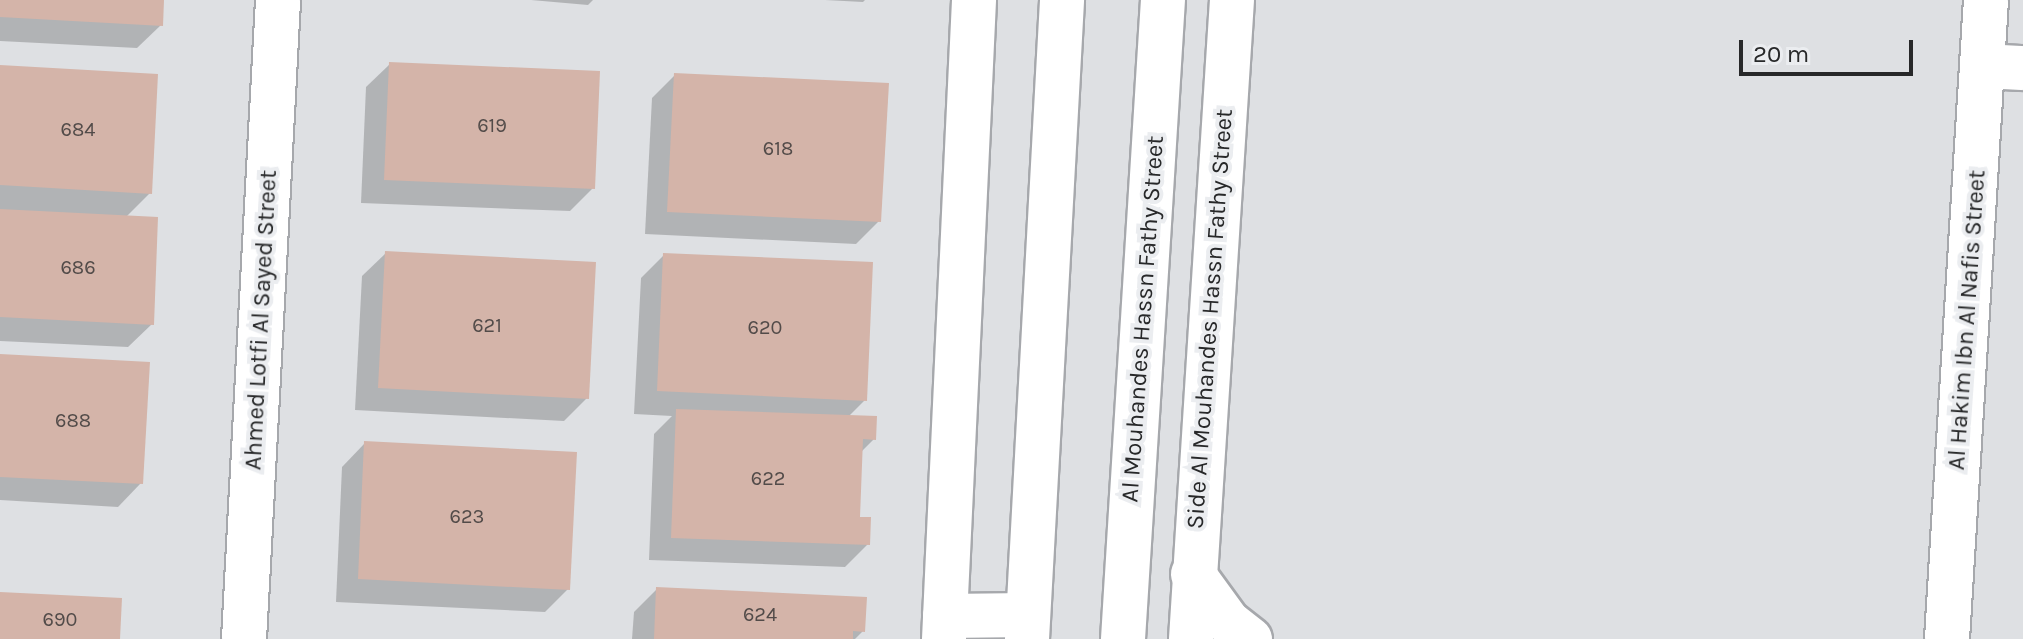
<!DOCTYPE html>
<style>
body{margin:0}
#map{position:relative;width:2023px;height:639px;overflow:hidden;background:#dee0e3;font-family:Karla,sans-serif}
div>[style]{position:absolute}
[style*='--x']{left:calc(var(--x)*1px);top:calc(var(--y)*1px);width:calc(var(--w)*1px);rotate:calc(var(--a)*1deg)}
.shadow>*{inset:0;background:#0003}
.building>*{inset:0;background:#d4b4a9}
.roads{filter:drop-shadow(2px 0 #a6a8ac) drop-shadow(-2px 0 #a6a8ac) drop-shadow(0 2px #a6a8ac) drop-shadow(0 -2px #a6a8ac)}
.street>*{height:44px;margin:-22px;padding:0 22px;transform-origin:22px;border-radius:22px;background:#fff}
.secondary>*{height:44px;margin:-22px;padding:0 22px;transform-origin:22px;border-radius:22px;background:#fff}
span{translate:-50% -50%;white-space:nowrap;text-align:center;line-height:1.15;-webkit-text-stroke:8px #ebedf0;paint-order:stroke}
.number-label{font-size:20px;color:#524b49}
.number-label span{-webkit-text-stroke-width:0}
.street-label{font-size:24px;color:#272829}
.scale{position:absolute;left:1739px;top:40px;width:174px;height:36px;box-sizing:border-box;border:4px solid #272829;border-top:0;padding-left:10px;font-size:24px;line-height:28px;white-space:nowrap;color:#272829;-webkit-text-stroke:6px #ebedf0;paint-order:stroke}
</style>
<div id="map">
<div class="shadow">
<div style="clip-path:polygon(0 0,162px 0,161px 25px,137px 48px,0 41px)"></div>
<div style="clip-path:polygon(531px 0,593px 0,588px 5px)"></div>
<div style="clip-path:polygon(825px 0,865px 0,863px 2px)"></div>
<div style="clip-path:polygon(390px 64px,593px 188px,570px 211px,361px 203px,366px 87px)"></div>
<div style="clip-path:polygon(0 67px,150px 193px,126px 217px,152px 324px,128px 347px,0 341px)"></div>
<div style="clip-path:polygon(675px 75px,879px 221px,856px 244px,645px 234px,652px 98px)"></div>
<div style="clip-path:polygon(386px 253px,587px 398px,564px 421px,355px 410px,362px 276px)"></div>
<div style="clip-path:polygon(664px 255px,865px 400px,848px 417px,874px 439px,861px 452px,858px 519px,868px 544px,845px 567px,649px 560px,654px 434px,672px 416px,634px 414px,641px 278px)"></div>
<div style="clip-path:polygon(0 356px,141px 483px,118px 507px,0 500px)"></div>
<div style="clip-path:polygon(365px 443px,568px 589px,545px 612px,336px 602px,342px 467px)"></div>
<div style="clip-path:polygon(657px 589px,863px 631px,855px 639px,632px 639px,634px 612px)"></div>
</div>
<div class="building">
<div style="clip-path:polygon(0 0,164px 0,163px 26px,0 17px)"></div>
<div style="clip-path:polygon(389px 62px,600px 71px,595px 189px,384px 180px)"></div>
<div style="clip-path:polygon(0 65px,158px 74px,152px 194px,0 185px)"></div>
<div style="clip-path:polygon(674px 73px,889px 83px,881px 222px,667px 212px)"></div>
<div style="clip-path:polygon(0 209px,158px 217px,154px 325px,0 317px)"></div>
<div style="clip-path:polygon(385px 251px,596px 262px,589px 399px,378px 388px)"></div>
<div style="clip-path:polygon(663px 253px,873px 262px,867px 401px,657px 391px)"></div>
<div style="clip-path:polygon(0 354px,150px 362px,143px 484px,0 477px)"></div>
<div style="clip-path:polygon(676px 409px,877px 416px,876px 440px,863px 439px,860px 517px,871px 517px,870px 545px,671px 538px)"></div>
<div style="clip-path:polygon(364px 441px,577px 452px,570px 590px,358px 579px)"></div>
<div style="clip-path:polygon(656px 587px,867px 597px,865px 632px,853px 631px,853px 639px,654px 639px)"></div>
<div style="clip-path:polygon(0 592px,122px 598px,120px 639px,0 639px)"></div>
</div>
<div class="roads">
<div class="street">
<div style="--x:1984;--y:66;--w:39;--a:3"></div>
<div style="--x:244;--y:639;--w:640;--a:-86.95"></div>
<div style="--x:1947;--y:639;--w:640;--a:-86.51"></div>
</div>
<div class="secondary">
<div style="--x:1193;--y:574;--w:59;--a:53.9"></div>
<div style="--x:1228;--y:622;--w:28;--a:38"></div>
<div style="--x:945;--y:616;--w:83;--a:-0.7"></div>
<div style="--x:944;--y:639;--w:640;--a:-87.31"></div>
<div style="--x:1027;--y:639;--w:640;--a:-86.86"></div>
<div style="--x:1123;--y:639;--w:640;--a:-86.42"></div>
<div style="--x:1191;--y:639;--w:640;--a:-86.33"></div>
</div>
</div>
<div class="number-label">
<span style="left:492px;top:125px">619</span>
<span style="left:78px;top:129px">684</span>
<span style="left:778px;top:148px">618</span>
<span style="left:78px;top:267px">686</span>
<span style="left:487px;top:325px">621</span>
<span style="left:765px;top:327px">620</span>
<span style="left:73px;top:420px">688</span>
<span style="left:768px;top:478px">622</span>
<span style="left:467px;top:516px">623</span>
<span style="left:760px;top:614px">624</span>
<span style="left:60px;top:619px">690</span>
</div>
<div class="street-label">
<span style="left:1143px;top:319px;rotate:-86deg">Al Mouhandes Hassn Fathy Street</span>
<span style="left:1210px;top:319px;rotate:-86deg">Side Al Mouhandes Hassn Fathy Street</span>
<span style="left:261px;top:320px;rotate:-87deg">Ahmed Lotfi Al Sayed Street</span>
<span style="left:1967px;top:320px;rotate:-86deg">Al Hakim Ibn Al Nafis Street</span>
</div>
<div class="scale">20 m</div>
</div>
